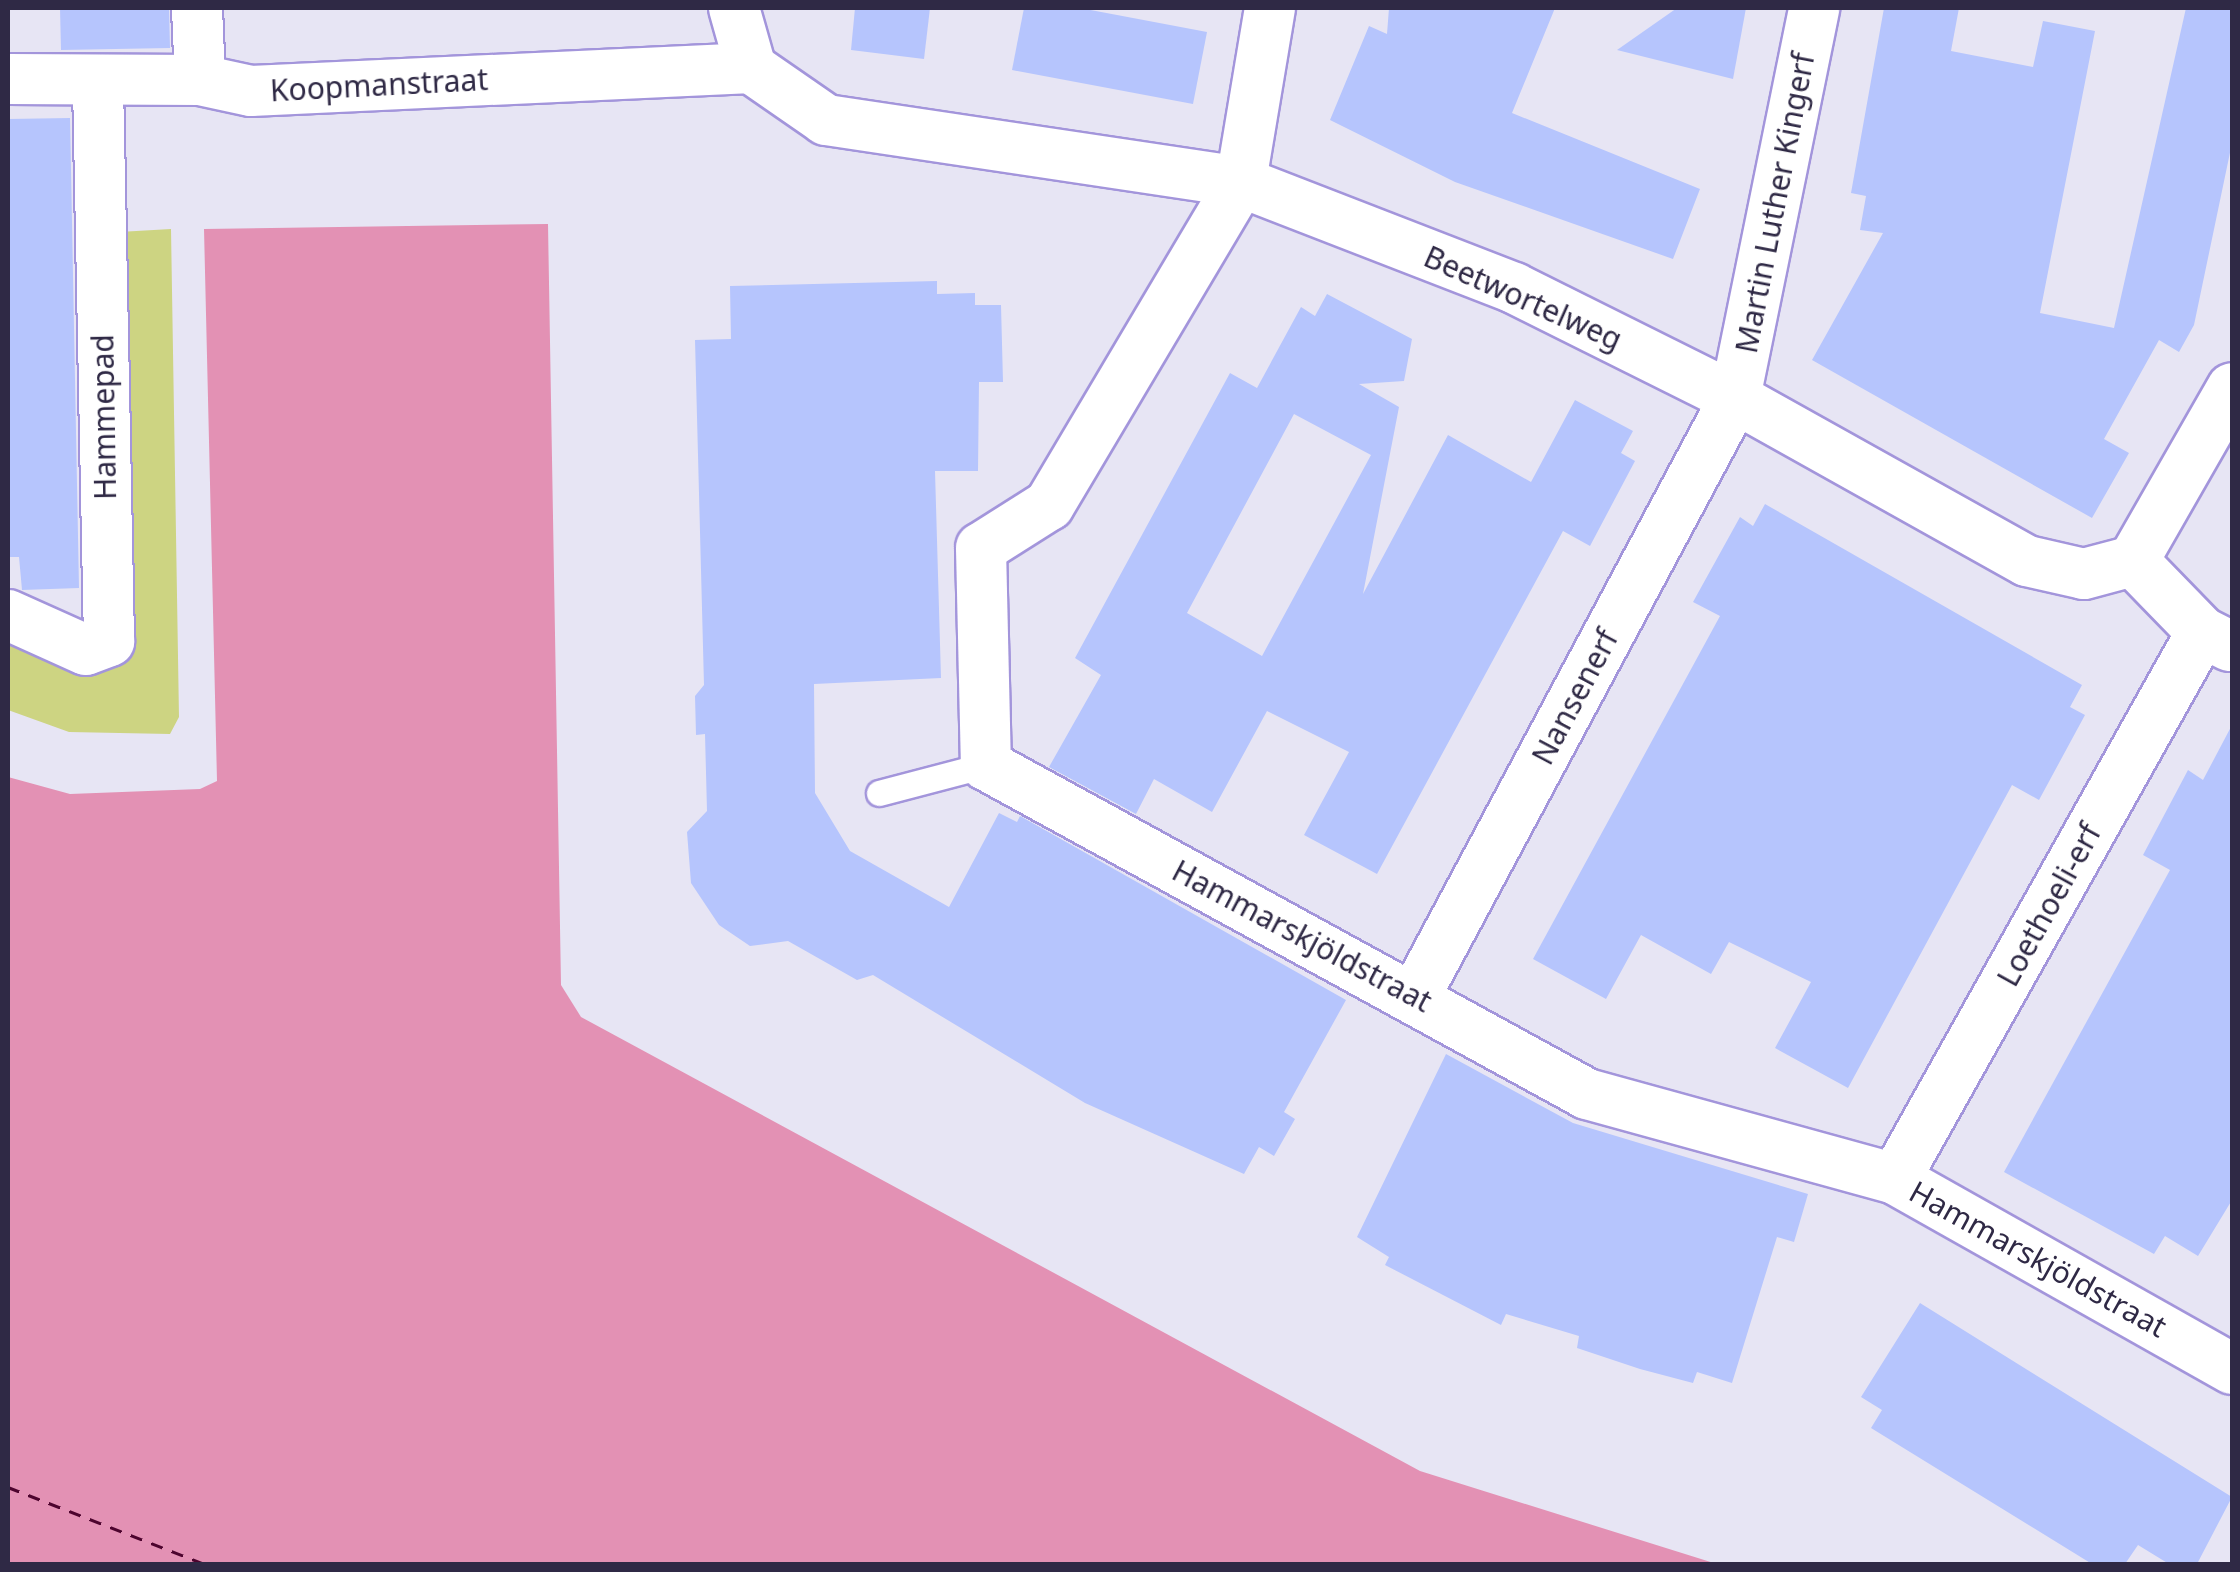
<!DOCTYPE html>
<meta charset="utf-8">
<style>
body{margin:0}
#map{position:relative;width:2240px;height:1572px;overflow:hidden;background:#e7e5f4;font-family:"Noto Sans",sans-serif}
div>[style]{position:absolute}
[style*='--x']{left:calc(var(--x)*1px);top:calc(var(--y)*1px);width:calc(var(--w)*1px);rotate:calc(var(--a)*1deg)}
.green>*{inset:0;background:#cdd482}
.water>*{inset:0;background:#e391b4}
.ferry>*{height:2.5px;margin-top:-1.25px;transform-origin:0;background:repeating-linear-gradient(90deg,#4d042e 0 12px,transparent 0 22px)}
.building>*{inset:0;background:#b6c5fd}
.roads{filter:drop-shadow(2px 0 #a395db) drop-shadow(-2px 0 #a395db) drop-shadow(0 2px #a395db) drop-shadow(0 -2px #a395db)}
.lane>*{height:25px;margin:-12.5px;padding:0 12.5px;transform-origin:12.5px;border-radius:12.5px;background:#fff}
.street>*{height:50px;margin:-25px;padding:0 25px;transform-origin:25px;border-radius:25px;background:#fff}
span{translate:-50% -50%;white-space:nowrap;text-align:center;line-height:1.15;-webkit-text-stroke:9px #fff;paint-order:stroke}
.street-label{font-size:30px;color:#2f2945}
.frame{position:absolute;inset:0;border:10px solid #2f2945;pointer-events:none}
</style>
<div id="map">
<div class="green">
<div style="clip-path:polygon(171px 229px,179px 717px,170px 734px,69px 732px,8px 710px,8px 625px,85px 665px,122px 664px,119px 232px)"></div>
</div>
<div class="water">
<div style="clip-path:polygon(548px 224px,561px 985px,581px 1017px,1420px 1471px,1717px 1564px,8px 1564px,8px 777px,70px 794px,200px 789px,217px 781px,204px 229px)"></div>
</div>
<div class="ferry">
<div style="--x:8;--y:1487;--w:211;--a:21.4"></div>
</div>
<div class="building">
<div style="clip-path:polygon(60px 8px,169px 8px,170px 48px,61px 50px)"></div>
<div style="clip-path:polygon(855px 8px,930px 8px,924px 59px,851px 50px)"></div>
<div style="clip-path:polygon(1024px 8px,1080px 8px,1207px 32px,1193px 104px,1012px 70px)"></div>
<div style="clip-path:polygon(1389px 8px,1555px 8px,1512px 113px,1700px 189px,1673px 259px,1455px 182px,1330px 120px,1369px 26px,1387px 34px)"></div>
<div style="clip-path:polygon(1677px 8px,1746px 8px,1733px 79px,1617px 50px)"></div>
<div style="clip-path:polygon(1884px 8px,1959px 8px,1951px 51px,2033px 67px,2043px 21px,2095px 31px,2040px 313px,2114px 328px,2186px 8px,2232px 8px,2232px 143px,2194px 325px,2179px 352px,2159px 340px,2104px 439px,2129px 453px,2092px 518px,1812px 360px,1883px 233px,1860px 230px,1866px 196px,1851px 193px)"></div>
<div style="clip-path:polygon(70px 118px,79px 588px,22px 590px,19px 557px,8px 557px,8px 119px)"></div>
<div style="clip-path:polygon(937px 281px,937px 294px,975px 293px,975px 305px,1001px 305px,1003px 382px,979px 382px,978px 471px,935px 471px,941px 678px,814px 684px,815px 793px,850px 851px,949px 907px,999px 813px,1017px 822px,1020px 816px,1346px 1000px,1284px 1112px,1295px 1119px,1274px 1156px,1259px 1147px,1244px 1174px,1085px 1103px,873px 975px,857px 980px,788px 941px,750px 946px,719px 925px,691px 883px,687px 832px,707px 811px,705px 734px,696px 735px,695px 696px,704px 685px,695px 340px,731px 339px,730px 286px)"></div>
<div style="clip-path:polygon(evenodd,1327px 294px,1412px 339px,1404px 381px,1359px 384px,1399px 407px,1363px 594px,1448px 435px,1531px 482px,1575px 400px,1633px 431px,1621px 453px,1635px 461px,1590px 546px,1563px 531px,1377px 874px,1304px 835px,1349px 752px,1267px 711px,1212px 812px,1154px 779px,1136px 814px,1049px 767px,1101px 675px,1075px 658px,1230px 373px,1257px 388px,1301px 307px,1315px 316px,1327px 294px,1294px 414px,1371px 455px,1262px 656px,1187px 613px,1294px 414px)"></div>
<div style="clip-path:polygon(1765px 504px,2082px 685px,2070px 707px,2085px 715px,2039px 800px,2012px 785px,1848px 1088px,1775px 1048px,1811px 982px,1729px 942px,1711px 974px,1641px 935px,1606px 999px,1533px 959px,1720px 616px,1693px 602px,1740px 517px,1753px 526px)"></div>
<div style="clip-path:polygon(2232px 725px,2232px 1200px,2198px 1256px,2165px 1236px,2154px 1254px,2004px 1172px,2170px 870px,2143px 855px,2188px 770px,2203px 780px)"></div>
<div style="clip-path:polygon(1446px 1054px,1573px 1123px,1808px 1194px,1794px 1242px,1777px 1237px,1732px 1383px,1697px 1372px,1693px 1383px,1640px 1369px,1577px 1348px,1579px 1336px,1506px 1314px,1501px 1325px,1385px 1265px,1389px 1257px,1357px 1237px)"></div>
<div style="clip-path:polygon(1920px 1303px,2232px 1497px,2197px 1564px,2169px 1564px,2138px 1545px,2125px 1564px,2092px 1564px,1871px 1428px,1882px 1410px,1861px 1397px)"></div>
</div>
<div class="roads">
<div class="lane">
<div style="--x:879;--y:793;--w:111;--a:-14.7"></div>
</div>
<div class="street">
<div style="--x:197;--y:8;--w:72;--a:87.6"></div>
<div style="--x:734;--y:8;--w:62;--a:74.2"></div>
<div style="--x:751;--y:68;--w:91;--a:34.7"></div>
<div style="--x:826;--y:120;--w:420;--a:8.5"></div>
<div style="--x:1241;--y:182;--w:293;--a:21.2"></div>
<div style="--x:1514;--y:288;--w:247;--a:26.5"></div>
<div style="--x:1735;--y:398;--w:334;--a:29.2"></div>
<div style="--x:2027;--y:561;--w:58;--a:12.8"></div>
<div style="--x:2084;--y:574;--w:51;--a:-14.9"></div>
<div style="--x:2133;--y:561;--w:199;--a:-60.2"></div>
<div style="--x:1270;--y:8;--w:176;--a:99.5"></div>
<div style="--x:1241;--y:182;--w:376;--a:120.7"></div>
<div style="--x:1049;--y:505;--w:80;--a:147.7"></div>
<div style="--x:981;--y:548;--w:217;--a:88.7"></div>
<div style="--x:986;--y:765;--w:685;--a:28.7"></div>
<div style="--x:1587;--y:1094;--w:320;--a:15.4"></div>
<div style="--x:1895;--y:1179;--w:387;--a:29.4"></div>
<div style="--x:8;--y:79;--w:192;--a:0.3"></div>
<div style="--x:200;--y:80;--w:52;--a:12.2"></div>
<div style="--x:251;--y:91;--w:501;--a:-2.63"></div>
<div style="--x:2133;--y:561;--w:99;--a:45.8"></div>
<div style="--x:2202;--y:632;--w:31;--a:27"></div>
<div style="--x:8;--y:615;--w:85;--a:24.2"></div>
<div style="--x:86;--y:650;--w:25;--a:-21"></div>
<div style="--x:109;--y:641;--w:560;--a:-91.13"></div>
<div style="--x:1415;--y:996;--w:678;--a:-61.85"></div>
<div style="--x:1735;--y:398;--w:398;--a:-78.5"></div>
<div style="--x:1895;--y:1179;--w:627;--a:-60.7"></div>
</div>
</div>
<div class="street-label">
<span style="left:379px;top:85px;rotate:-3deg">Koopmanstraat</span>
<span style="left:1775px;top:203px;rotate:-79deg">Martin Luther Kingerf</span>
<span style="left:1523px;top:298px;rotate:24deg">Beetwortelweg</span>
<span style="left:104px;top:417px;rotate:-91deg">Hammepad</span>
<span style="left:1575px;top:697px;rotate:-62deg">Nansenerf</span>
<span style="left:2049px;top:905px;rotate:-61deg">Loethoeli-erf</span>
<span style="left:1302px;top:936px;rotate:28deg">Hammarskjöldstraat</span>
<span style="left:2038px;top:1259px;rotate:29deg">Hammarskjöldstraat</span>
</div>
<div class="frame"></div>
</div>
